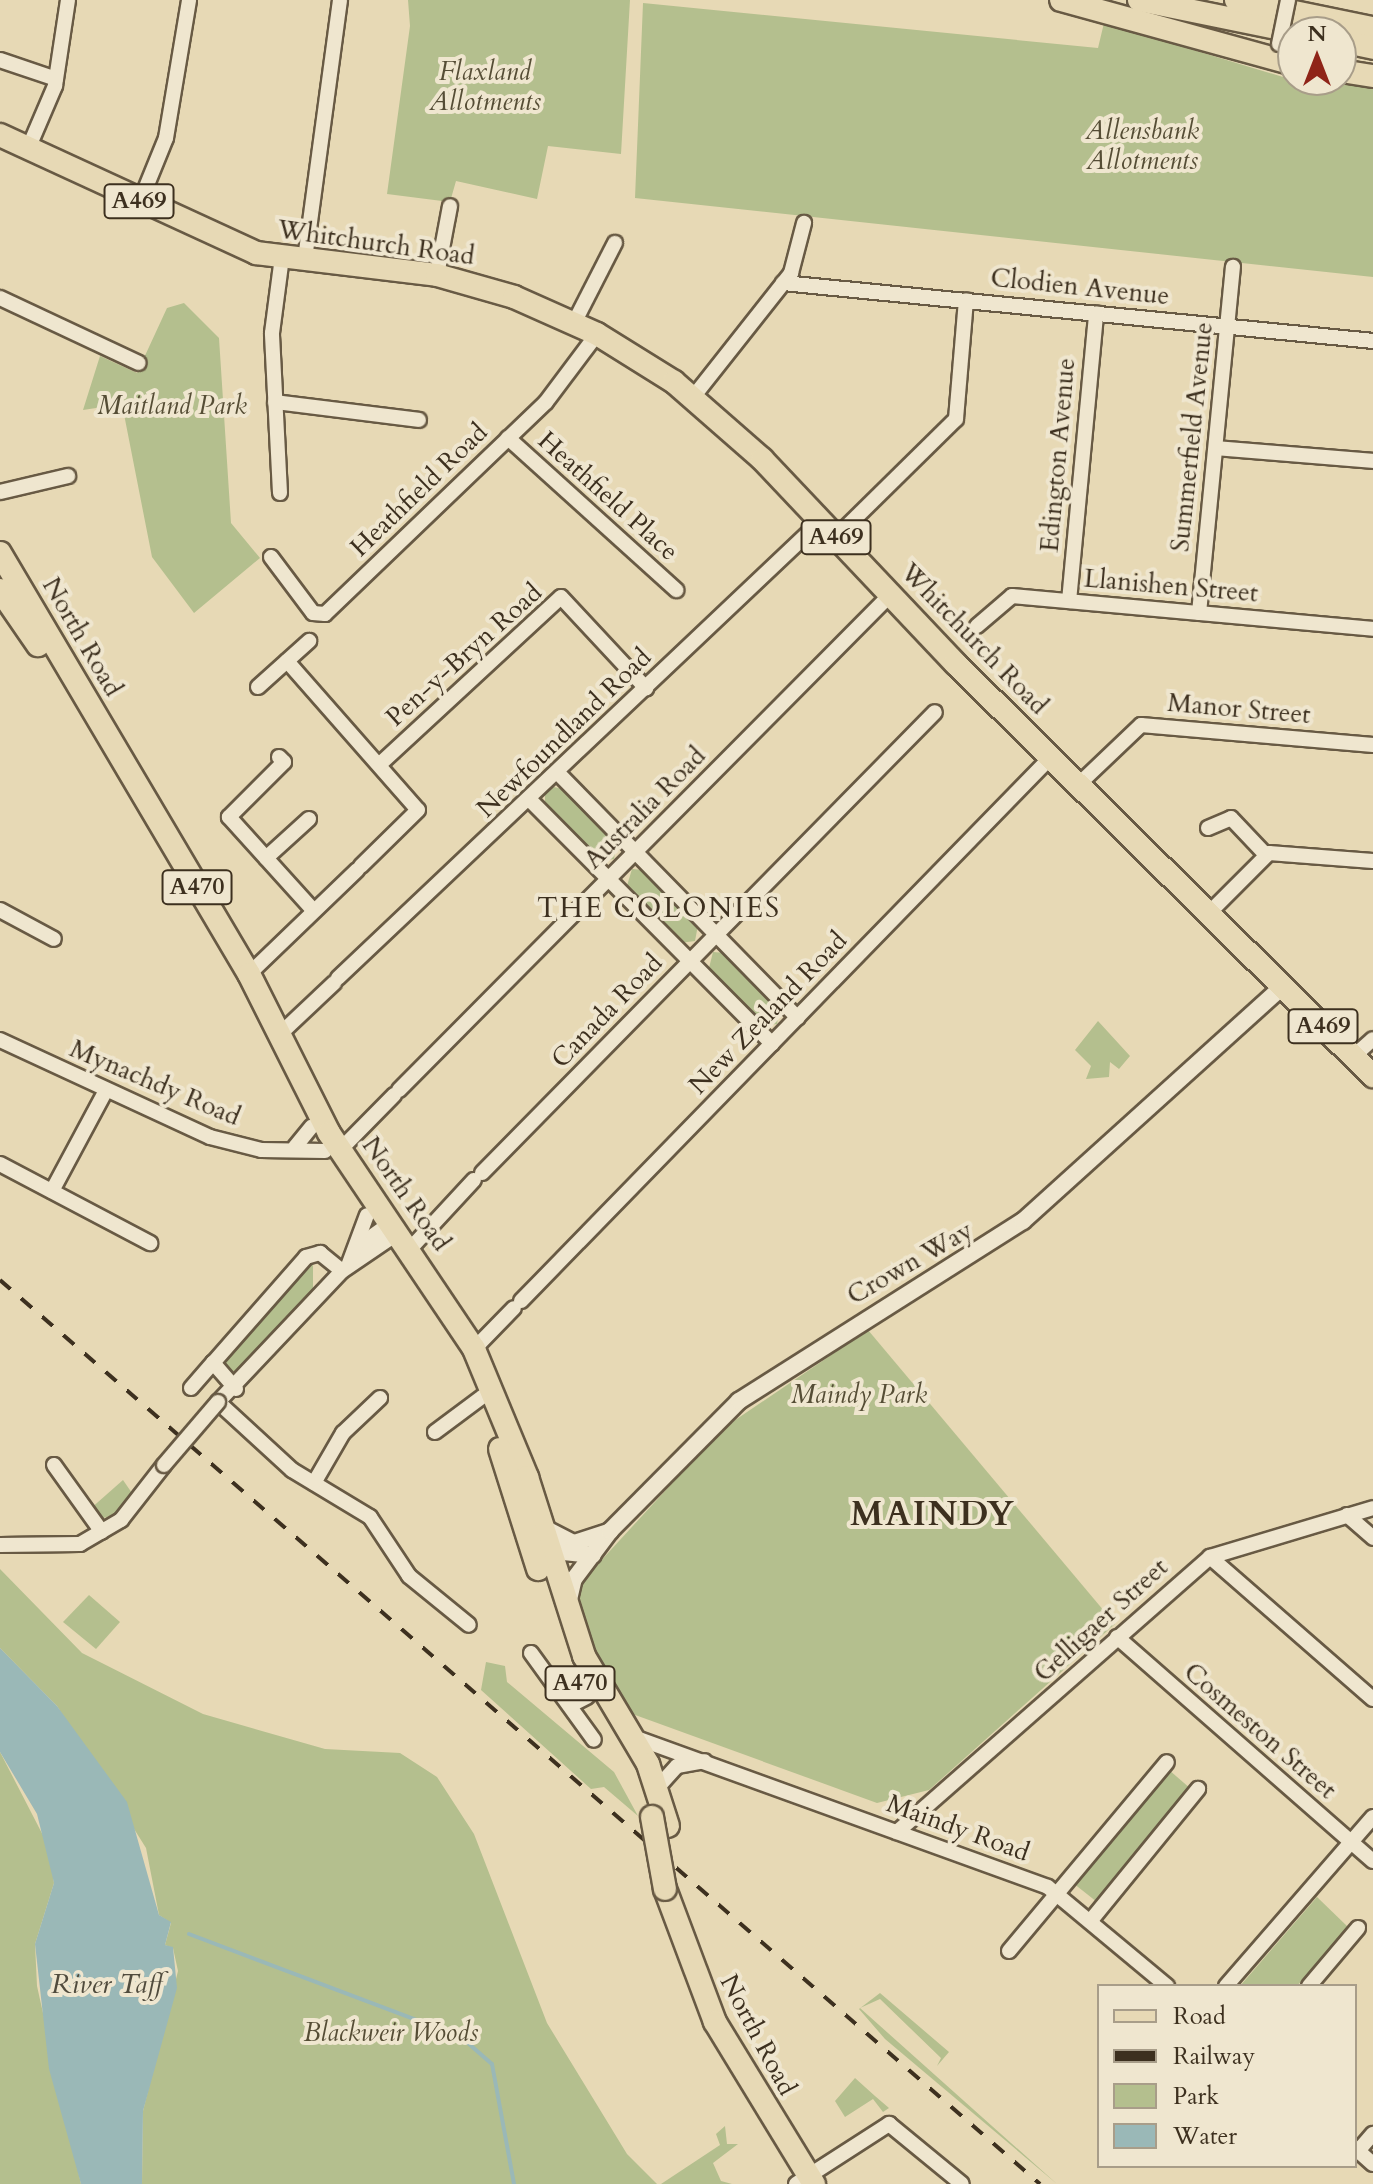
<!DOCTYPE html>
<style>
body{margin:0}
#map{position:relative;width:1373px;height:2184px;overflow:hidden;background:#e7d9b5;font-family:Cardo,serif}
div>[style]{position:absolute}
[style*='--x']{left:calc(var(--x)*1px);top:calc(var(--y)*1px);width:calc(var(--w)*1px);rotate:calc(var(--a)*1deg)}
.green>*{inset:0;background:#b4bf8e}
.water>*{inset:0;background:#9ab8b7}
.stream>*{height:4px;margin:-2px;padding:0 2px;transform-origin:2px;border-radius:2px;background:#9ab8b7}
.roads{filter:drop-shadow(2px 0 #685a44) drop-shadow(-2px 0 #685a44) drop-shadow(0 2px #685a44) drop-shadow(0 -2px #685a44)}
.minor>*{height:14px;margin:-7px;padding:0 7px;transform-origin:7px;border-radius:7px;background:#efe6cf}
.tertiary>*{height:16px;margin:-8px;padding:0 8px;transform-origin:8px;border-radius:8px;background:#efe6cf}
.primary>*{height:22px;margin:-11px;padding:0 11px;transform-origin:11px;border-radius:11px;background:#e7d9b5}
.trunk>*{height:22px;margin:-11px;padding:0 11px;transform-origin:11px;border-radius:11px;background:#e7d9b5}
.rail>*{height:4px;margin-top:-2px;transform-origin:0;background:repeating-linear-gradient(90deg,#3d301f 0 14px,transparent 0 28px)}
.bridges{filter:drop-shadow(2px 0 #685a44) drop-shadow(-2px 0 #685a44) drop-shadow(0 2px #685a44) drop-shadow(0 -2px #685a44)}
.minor-bridge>*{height:14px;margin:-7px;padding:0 7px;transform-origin:7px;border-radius:7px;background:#efe6cf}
.primary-bridge>*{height:22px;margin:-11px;padding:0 11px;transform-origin:11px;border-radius:11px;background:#e7d9b5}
span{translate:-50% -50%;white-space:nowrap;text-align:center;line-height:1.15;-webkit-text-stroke:8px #efe6cf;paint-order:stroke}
.shield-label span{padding:2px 6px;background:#efe6cf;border:2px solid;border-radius:6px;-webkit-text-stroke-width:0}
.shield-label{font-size:24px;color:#3d301f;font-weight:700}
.park-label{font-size:26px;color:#554d35;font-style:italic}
.street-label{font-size:26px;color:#3d301f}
.neighbourhood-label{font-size:28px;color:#3d301f;letter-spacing:2px}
.water-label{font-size:28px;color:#504b3d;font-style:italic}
.district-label{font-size:34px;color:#3d301f;font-weight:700;letter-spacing:2px}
.legend{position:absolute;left:1097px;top:1984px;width:260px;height:184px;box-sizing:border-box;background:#efe6cf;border:2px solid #a89d89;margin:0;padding:10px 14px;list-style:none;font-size:24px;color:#3d301f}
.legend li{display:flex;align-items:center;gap:16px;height:40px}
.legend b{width:40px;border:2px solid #a89d89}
.north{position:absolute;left:1277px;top:16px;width:80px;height:80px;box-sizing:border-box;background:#efe6cf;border:2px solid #a89d89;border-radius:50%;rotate:0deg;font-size:22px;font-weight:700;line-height:32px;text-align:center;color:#3d301f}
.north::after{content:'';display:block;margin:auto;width:28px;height:36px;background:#8f2418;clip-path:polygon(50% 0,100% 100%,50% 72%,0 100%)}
</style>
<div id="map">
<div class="green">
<div style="clip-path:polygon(408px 0,630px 0,621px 154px,548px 146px,537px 199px,456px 181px,450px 202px,387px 194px,410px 26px)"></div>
<div style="clip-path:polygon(643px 3px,1098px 48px,1104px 23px,1293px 80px,1373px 84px,1373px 277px,635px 198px)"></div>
<div style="clip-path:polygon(184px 303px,219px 338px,231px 523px,260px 558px,194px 613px,152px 557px,122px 404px,83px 410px,100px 356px,137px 373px,167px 308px)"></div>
<div style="clip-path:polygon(554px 787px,567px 790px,617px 843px,614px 859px,598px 862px,545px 807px,545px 792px)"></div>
<div style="clip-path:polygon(632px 869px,644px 870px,698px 925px,695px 941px,680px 943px,626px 889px)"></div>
<div style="clip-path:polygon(713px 952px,726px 953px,780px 1007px,777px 1024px,761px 1026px,708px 972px)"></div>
<div style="clip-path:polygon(1098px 1021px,1130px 1056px,1119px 1069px,1110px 1062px,1109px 1077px,1086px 1079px,1091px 1066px,1075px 1050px)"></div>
<div style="clip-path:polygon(313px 1258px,313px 1292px,249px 1363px,228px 1374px,223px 1362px)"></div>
<div style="clip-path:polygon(868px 1330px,1115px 1624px,929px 1790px,877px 1803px,627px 1712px,599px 1663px,578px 1597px,585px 1578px,722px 1429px)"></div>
<div style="clip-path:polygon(123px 1480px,134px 1496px,120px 1513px,100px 1519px,89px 1510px)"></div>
<div style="clip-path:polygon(0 1569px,82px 1653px,203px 1714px,325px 1749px,400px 1753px,437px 1777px,474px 1834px,547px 2023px,627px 2154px,657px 2184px,142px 2184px,143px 2111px,178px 1971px,173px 1948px,165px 1945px,171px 1923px,159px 1915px,146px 1848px,57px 1706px,0 1648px)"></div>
<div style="clip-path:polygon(89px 1595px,120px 1622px,96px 1649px,63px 1622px)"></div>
<div style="clip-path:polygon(486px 1662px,505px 1666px,507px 1682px,614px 1772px,638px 1816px,604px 1787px,591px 1789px,481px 1690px)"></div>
<div style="clip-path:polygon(0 1752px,48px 1845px,54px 1883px,35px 1944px,37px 1986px,81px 2184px,0 2184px)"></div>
<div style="clip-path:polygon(1169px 1770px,1191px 1789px,1097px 1902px,1073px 1883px)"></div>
<div style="clip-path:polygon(1317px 1897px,1348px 1927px,1297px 1986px,1240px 1986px)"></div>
<div style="clip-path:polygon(880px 1993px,949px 2052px,937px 2066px,941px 2058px,880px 1999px,860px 2008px,1057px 2184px,885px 2039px,859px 2009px)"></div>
<div style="clip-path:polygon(855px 2078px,875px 2096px,889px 2108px,883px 2112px,873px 2099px,845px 2117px,835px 2101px)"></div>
<div style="clip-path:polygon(725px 2126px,727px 2144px,738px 2144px,713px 2163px,721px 2181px,732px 2184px,661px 2184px,720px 2145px,716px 2134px)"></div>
</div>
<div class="water">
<div style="clip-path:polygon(0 1648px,57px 1706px,127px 1802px,159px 1915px,171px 1922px,165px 1945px,173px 1947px,177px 1988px,143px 2111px,142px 2184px,81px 2184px,49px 2069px,35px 1944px,54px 1883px,37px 1814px,0 1752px)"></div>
</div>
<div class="stream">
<div style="--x:189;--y:1934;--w:291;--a:20.7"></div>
<div style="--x:461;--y:2037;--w:41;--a:41.1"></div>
<div style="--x:492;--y:2064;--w:122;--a:79.6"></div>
</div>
<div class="roads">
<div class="minor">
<div style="--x:0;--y:60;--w:59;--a:18.7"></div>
<div style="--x:28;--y:149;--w:69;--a:-66.8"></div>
<div style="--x:55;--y:86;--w:87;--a:-81.4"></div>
<div style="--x:140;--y:202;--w:69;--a:-67.9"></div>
<div style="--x:166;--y:138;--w:140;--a:-80.5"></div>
<div style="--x:305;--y:259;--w:261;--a:-82.3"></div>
<div style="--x:437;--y:275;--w:70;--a:-79.3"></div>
<div style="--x:783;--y:283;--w:593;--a:5.61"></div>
<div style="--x:0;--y:298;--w:153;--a:25.1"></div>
<div style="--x:574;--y:323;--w:90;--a:-62.9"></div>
<div style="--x:694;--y:396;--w:157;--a:-51.7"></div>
<div style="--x:791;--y:273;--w:52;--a:-75.4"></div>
<div style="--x:275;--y:402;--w:145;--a:7.1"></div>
<div style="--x:508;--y:438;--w:227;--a:42.1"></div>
<div style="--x:1216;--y:448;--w:158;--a:4.7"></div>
<div style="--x:0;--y:492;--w:70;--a:-13.2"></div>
<div style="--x:280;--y:493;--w:160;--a:-92.9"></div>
<div style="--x:272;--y:333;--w:77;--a:-82.5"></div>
<div style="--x:836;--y:537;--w:168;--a:-44.5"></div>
<div style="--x:956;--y:419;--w:119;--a:-85.2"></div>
<div style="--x:271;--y:557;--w:70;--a:53.1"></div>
<div style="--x:313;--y:613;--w:12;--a:5"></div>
<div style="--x:325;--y:614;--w:306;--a:-43.8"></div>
<div style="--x:546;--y:402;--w:85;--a:-53.1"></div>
<div style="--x:1069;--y:601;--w:289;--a:-84.6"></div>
<div style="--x:1199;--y:613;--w:348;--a:-84.4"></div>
<div style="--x:977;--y:626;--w:46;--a:-40.6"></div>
<div style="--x:1012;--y:596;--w:363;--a:5.2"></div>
<div style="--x:287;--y:661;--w:198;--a:48.7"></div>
<div style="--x:418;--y:810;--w:80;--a:135.5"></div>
<div style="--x:258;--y:687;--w:69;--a:-42"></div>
<div style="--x:279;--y:757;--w:7;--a:45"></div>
<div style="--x:284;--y:762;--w:78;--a:135"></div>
<div style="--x:229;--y:817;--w:125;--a:47.9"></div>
<div style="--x:380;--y:764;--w:246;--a:-42.7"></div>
<div style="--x:561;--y:597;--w:125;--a:47"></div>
<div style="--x:557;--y:772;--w:344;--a:45.6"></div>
<div style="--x:1078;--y:785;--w:87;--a:-43.6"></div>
<div style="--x:1141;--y:725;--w:233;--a:4.9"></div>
<div style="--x:529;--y:799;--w:345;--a:45.2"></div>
<div style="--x:1208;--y:828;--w:25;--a:-23"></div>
<div style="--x:1231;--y:818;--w:51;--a:46.6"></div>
<div style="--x:266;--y:858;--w:58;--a:-42.2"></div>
<div style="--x:0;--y:910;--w:61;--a:28.2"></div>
<div style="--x:1209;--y:913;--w:85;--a:-45"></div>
<div style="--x:1269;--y:853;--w:104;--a:4.4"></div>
<div style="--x:249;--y:974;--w:150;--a:-43.9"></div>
<div style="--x:338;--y:978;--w:665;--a:-43.42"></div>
<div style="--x:281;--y:1033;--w:73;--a:-43.3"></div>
<div style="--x:0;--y:1040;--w:231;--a:24.8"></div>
<div style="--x:210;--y:1137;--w:53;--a:14.3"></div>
<div style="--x:261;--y:1150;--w:64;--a:0.9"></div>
<div style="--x:1354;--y:1056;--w:25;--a:-42"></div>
<div style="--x:399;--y:1090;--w:699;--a:-45.23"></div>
<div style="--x:295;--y:1147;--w:26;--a:-51"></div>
<div style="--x:340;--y:1150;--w:77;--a:-45.5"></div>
<div style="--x:0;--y:1164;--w:170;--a:27.8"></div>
<div style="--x:482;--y:1173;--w:646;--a:-45.5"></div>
<div style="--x:52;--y:1191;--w:112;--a:-61.8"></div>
<div style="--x:398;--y:1233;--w:68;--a:145.8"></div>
<div style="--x:342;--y:1271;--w:180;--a:133.4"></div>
<div style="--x:218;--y:1402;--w:100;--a:42.6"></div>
<div style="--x:292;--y:1470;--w:91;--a:31.1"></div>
<div style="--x:370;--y:1517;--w:71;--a:56.5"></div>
<div style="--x:409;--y:1576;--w:77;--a:39.2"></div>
<div style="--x:356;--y:1248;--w:41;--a:-36"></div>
<div style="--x:410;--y:1249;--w:94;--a:-47.2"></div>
<div style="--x:348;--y:1266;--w:54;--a:-69.6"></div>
<div style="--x:521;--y:1301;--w:758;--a:-45.75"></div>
<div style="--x:474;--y:1349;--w:57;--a:-45.7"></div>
<div style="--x:191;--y:1388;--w:33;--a:-49"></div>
<div style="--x:236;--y:1389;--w:35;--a:-131"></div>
<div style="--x:213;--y:1363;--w:141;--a:-48.7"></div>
<div style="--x:306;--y:1257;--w:15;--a:-16"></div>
<div style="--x:320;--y:1253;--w:28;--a:39"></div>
<div style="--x:435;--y:1432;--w:59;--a:-36.7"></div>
<div style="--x:54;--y:1465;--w:82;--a:54.4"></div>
<div style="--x:314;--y:1483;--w:58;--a:-59.9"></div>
<div style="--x:343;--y:1433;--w:51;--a:-43.4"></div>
<div style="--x:1347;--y:1515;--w:35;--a:41"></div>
<div style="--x:0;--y:1545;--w:80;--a:-0.7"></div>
<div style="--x:80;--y:1544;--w:48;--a:-30.3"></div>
<div style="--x:121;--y:1520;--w:70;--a:-52"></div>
<div style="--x:1210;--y:1557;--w:216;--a:41.1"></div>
<div style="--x:1117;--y:1637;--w:340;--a:41.2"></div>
<div style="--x:531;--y:1653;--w:107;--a:54.1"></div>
<div style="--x:571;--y:1705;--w:18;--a:-27"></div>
<div style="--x:631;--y:1736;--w:443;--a:19.9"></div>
<div style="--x:1048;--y:1887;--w:155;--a:39.8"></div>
<div style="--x:658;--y:1787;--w:28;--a:-48"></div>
<div style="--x:677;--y:1766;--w:28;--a:-10"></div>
<div style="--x:897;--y:1832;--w:417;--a:-41.3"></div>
<div style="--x:1210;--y:1557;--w:170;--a:-16.7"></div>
<div style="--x:1092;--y:1919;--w:168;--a:-50.8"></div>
<div style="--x:1009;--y:1951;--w:246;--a:-50.1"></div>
<div style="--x:1226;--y:1986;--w:224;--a:-49"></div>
<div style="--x:1309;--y:1986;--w:76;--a:-49.8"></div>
<div style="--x:1355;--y:2148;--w:24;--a:42"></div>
<div style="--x:1358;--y:2151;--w:23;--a:-49"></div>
<div style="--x:796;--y:2184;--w:111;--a:-32.8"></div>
<div style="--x:889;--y:2124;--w:94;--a:39.4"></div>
</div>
<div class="tertiary">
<div style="--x:542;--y:1527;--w:36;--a:27"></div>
<div style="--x:574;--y:1543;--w:38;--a:-18"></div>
<div style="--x:544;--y:1550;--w:49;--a:5.8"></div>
<div style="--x:568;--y:1604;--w:26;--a:-77"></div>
<div style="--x:574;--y:1579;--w:60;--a:-53.1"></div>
<div style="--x:610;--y:1531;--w:183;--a:-45.2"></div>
<div style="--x:739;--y:1401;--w:336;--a:-32.4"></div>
<div style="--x:1023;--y:1221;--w:350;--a:-42.1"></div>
</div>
<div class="primary">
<div style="--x:0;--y:135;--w:282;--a:24.7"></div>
<div style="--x:256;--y:253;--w:182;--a:6.9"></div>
<div style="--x:437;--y:275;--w:80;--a:15.9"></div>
<div style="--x:514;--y:297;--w:91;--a:24"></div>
<div style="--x:597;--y:334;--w:91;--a:31.9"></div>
<div style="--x:674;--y:382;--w:117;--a:41.2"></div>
<div style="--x:762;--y:459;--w:281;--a:46.6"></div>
<div style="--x:955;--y:663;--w:588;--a:44.66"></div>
<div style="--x:0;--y:553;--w:489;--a:59.4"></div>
<div style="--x:249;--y:974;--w:178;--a:63.3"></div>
<div style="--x:329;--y:1133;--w:260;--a:56.1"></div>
<div style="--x:474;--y:1349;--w:139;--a:67.5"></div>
<div style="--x:527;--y:1477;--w:188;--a:72.3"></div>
<div style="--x:584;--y:1656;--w:126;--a:59.3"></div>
<div style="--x:648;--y:1764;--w:65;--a:72.1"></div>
<div style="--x:0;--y:590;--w:67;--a:55.4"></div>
<div style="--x:500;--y:1449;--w:126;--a:72.4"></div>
<div style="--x:665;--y:1889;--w:142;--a:69.4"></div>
<div style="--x:715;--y:2022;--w:190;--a:58.6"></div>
</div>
<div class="trunk">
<div style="--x:1061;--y:0;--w:241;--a:15.4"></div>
<div style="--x:1139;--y:0;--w:160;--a:11.5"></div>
<div style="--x:1236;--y:0;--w:140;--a:11.6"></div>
<div style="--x:1341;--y:41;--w:33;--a:12"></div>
<div style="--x:1341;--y:71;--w:32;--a:9"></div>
</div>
</div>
<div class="rail">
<div style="--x:0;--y:1280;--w:1378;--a:41"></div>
</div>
<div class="bridges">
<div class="minor-bridge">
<div style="--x:1279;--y:44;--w:45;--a:-78.4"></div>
<div style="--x:164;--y:1465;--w:83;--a:-49.4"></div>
</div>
<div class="primary-bridge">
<div style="--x:652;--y:1817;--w:73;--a:79.8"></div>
</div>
</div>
<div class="shield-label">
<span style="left:139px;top:201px">A469</span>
<span style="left:836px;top:537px">A469</span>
<span style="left:197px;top:887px">A470</span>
<span style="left:1323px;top:1026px">A469</span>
<span style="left:580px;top:1683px">A470</span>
</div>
<div class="park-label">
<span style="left:485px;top:87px">Flaxland<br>Allotments</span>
<span style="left:1142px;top:146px">Allensbank<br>Allotments</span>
<span style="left:172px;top:406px">Maitland Park</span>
<span style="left:859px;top:1395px">Maindy Park</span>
<span style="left:391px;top:2033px">Blackweir Woods</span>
</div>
<div class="street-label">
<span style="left:376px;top:243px;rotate:8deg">Whitchurch Road</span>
<span style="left:1080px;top:287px;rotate:6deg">Clodien Avenue</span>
<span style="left:1192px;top:437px;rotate:-84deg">Summerfield Avenue</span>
<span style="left:1058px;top:455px;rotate:-85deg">Edington Avenue</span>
<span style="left:419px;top:490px;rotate:-44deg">Heathfield Road</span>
<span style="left:608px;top:496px;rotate:42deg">Heathfield Place</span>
<span style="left:1171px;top:586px;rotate:5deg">Llanishen Street</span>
<span style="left:82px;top:637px;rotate:60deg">North Road</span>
<span style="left:974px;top:639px;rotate:46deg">Whitchurch Road</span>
<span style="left:464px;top:655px;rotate:-42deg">Pen-y-Bryn Road</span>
<span style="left:1239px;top:709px;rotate:5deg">Manor Street</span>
<span style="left:564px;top:733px;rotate:-44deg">Newfoundland Road</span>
<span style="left:645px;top:808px;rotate:-45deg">Australia Road</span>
<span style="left:607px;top:1011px;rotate:-46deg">Canada Road</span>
<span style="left:768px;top:1013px;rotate:-46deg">New Zealand Road</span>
<span style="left:155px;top:1083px;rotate:23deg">Mynachdy Road</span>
<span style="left:406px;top:1194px;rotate:55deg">North Road</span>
<span style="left:910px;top:1263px;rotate:-30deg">Crown Way</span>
<span style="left:1101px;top:1620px;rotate:-42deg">Gelligaer Street</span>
<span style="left:1260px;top:1731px;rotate:41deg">Cosmeston Street</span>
<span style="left:958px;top:1828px;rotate:20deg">Maindy Road</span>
<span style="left:758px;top:2035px;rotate:62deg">North Road</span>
</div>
<div class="neighbourhood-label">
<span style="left:659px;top:908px">THE COLONIES</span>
</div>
<div class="water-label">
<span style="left:107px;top:1984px">River Taff</span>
</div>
<div class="district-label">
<span style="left:933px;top:1515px">MAINDY</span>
</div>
<ul class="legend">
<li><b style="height:10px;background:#e7d9b5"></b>Road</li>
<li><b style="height:10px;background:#3d301f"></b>Railway</li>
<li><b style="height:22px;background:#b4bf8e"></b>Park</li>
<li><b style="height:22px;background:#9ab8b7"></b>Water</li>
</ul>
<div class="north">N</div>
</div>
